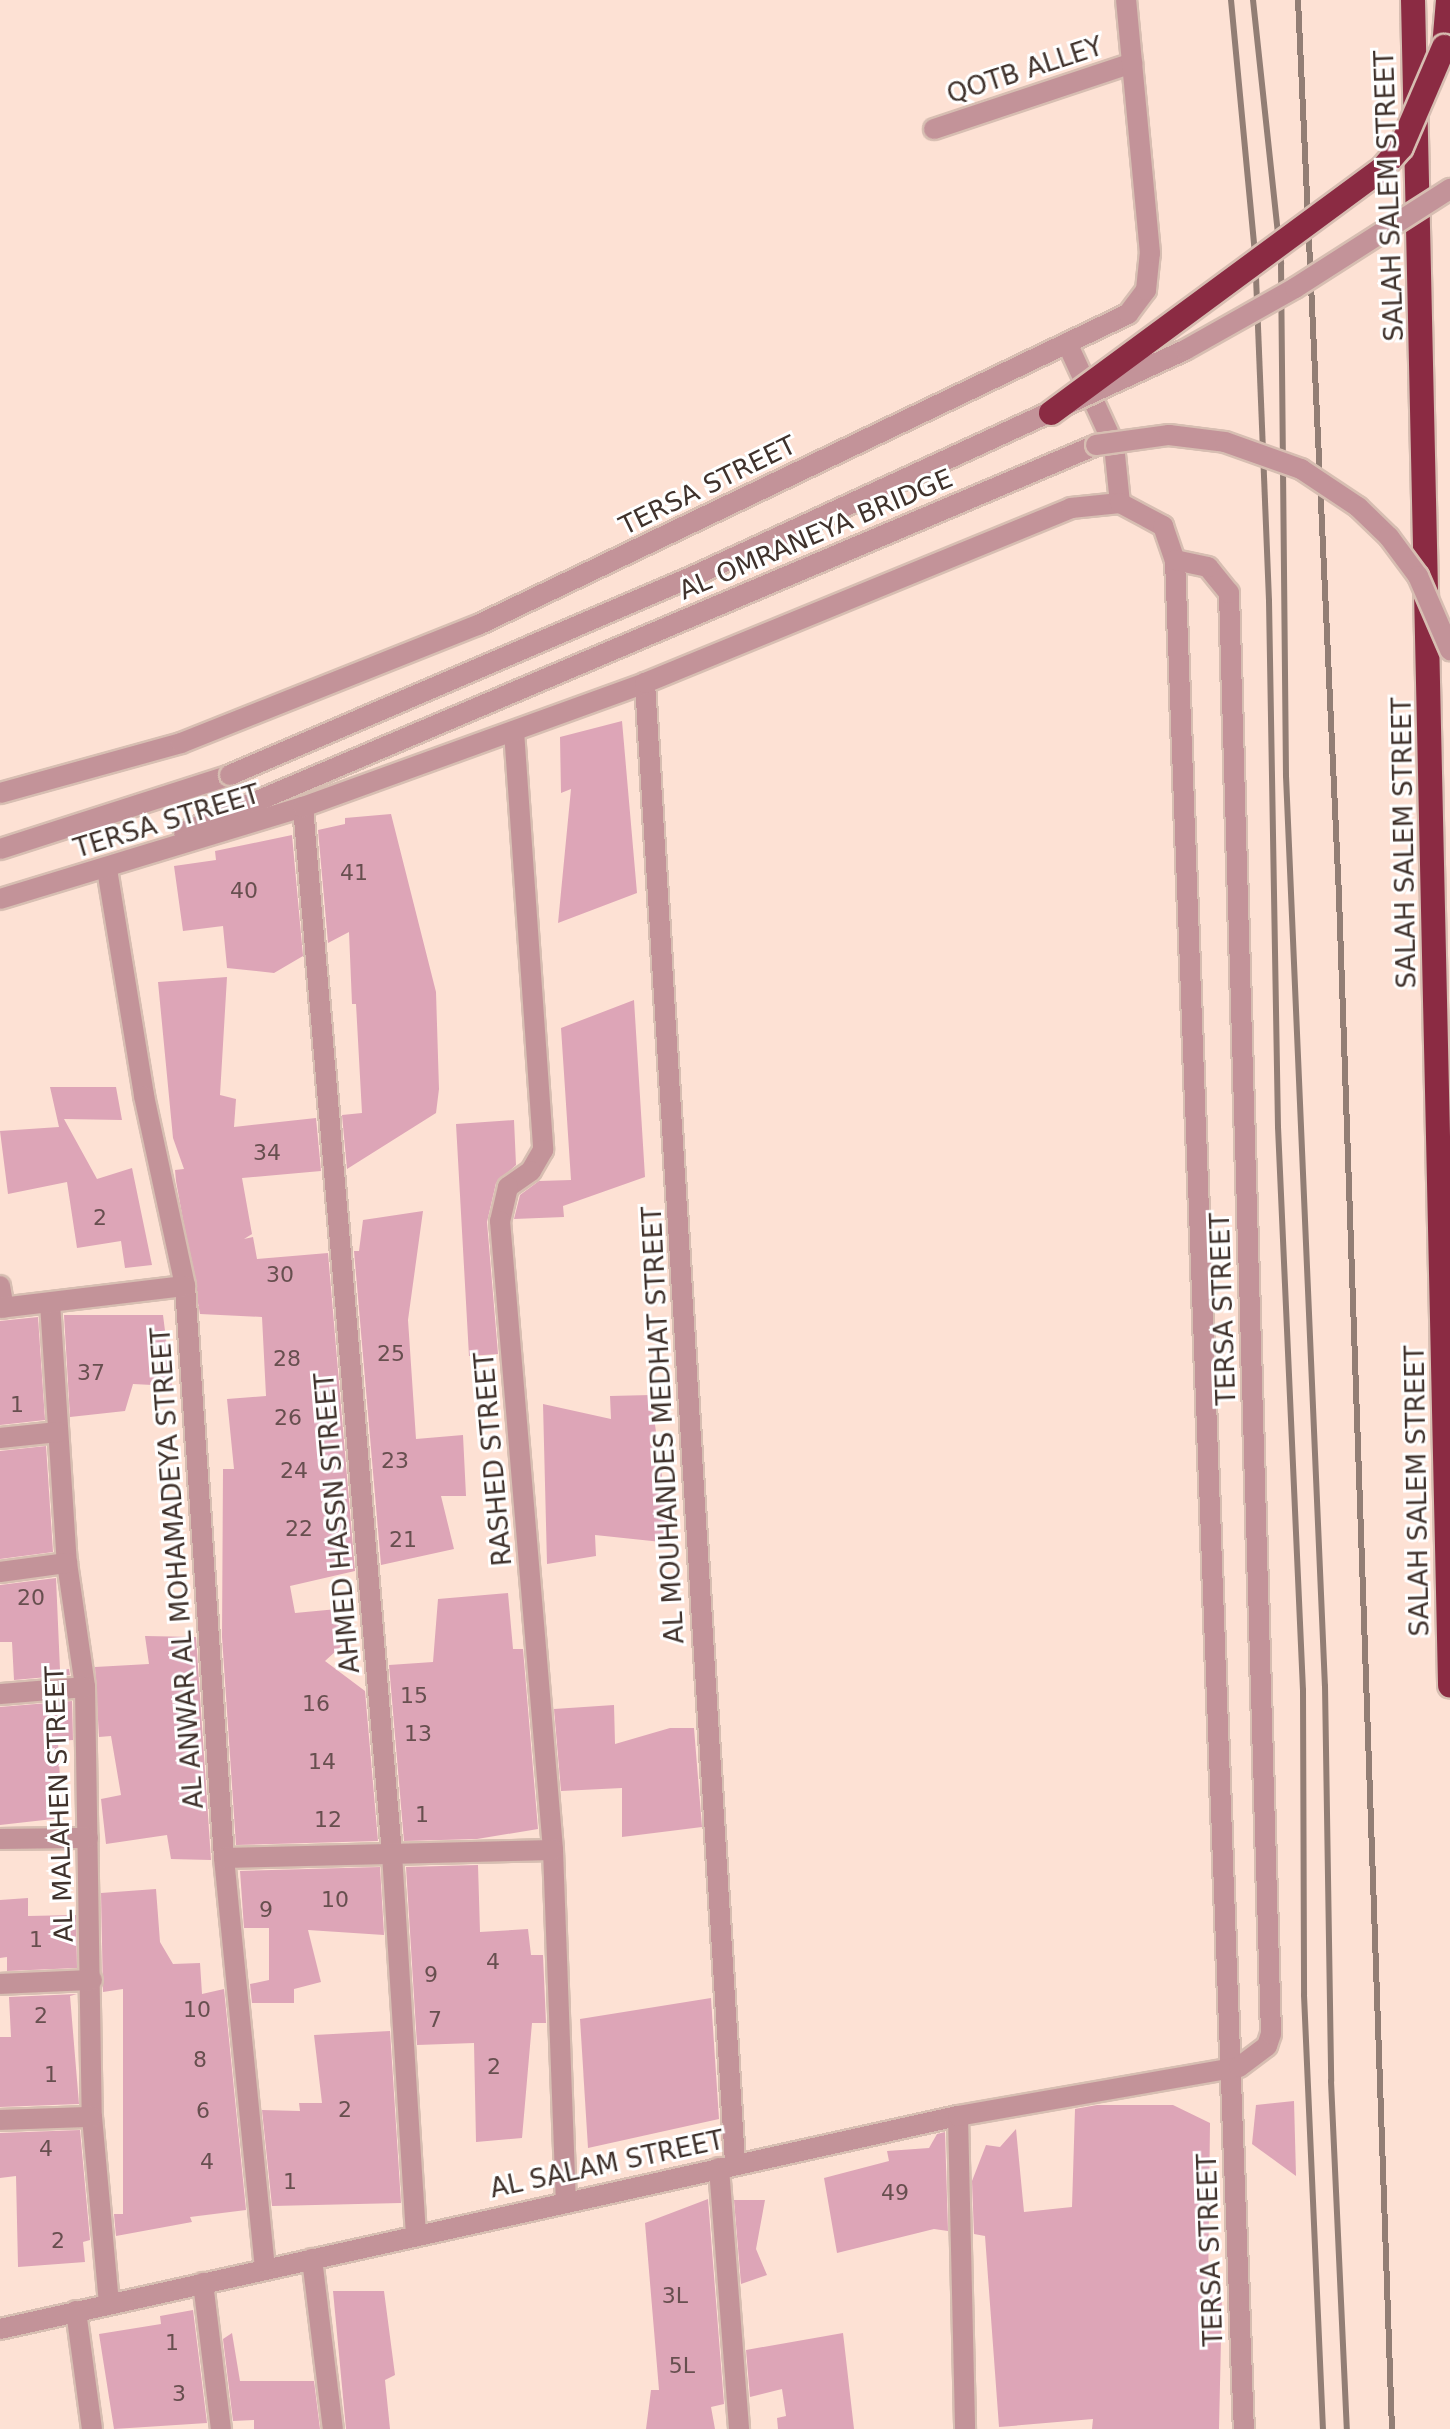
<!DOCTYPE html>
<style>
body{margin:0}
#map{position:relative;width:1450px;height:2429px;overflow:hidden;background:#fde1d4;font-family:"DejaVu Sans",sans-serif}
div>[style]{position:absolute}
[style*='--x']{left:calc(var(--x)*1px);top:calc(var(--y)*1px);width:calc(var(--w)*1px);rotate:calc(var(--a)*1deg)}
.building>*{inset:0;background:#dda5b7}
.roads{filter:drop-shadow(2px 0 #d7beb2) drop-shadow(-2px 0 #d7beb2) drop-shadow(0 2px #d7beb2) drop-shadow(0 -2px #d7beb2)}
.minor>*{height:20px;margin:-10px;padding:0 10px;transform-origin:10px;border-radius:10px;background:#c39399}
.highway>*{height:24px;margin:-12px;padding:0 12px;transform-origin:12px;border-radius:12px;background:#8b2b43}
.rail>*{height:6px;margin:-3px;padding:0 3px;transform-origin:3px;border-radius:3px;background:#927e75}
.bridges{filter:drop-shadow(2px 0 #d7beb2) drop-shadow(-2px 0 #d7beb2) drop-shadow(0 2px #d7beb2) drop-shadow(0 -2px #d7beb2)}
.minor-bridge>*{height:20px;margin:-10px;padding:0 10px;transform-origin:10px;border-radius:10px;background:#c39399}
.highway-bridge>*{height:24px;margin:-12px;padding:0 12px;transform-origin:12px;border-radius:12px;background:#8b2b43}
span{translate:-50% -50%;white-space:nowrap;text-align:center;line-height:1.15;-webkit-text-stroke:6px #fff;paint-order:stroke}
.number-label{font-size:22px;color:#674f4f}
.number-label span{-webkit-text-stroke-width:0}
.street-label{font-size:26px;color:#40322c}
</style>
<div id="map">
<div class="building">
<div style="clip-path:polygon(622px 721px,637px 893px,558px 923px,571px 789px,561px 793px,560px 737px)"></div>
<div style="clip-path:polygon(391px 814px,436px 992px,439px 1089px,436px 1113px,347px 1169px,342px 1115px,362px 1113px,356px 1004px,352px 1004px,349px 932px,328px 943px,318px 830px,345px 824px,345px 818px)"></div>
<div style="clip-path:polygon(292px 835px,303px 956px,274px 973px,227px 968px,223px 926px,183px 931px,174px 866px,216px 860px,215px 851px)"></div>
<div style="clip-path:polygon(227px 977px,220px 1095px,236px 1099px,234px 1127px,316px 1118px,321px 1171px,242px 1178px,252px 1234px,244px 1239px,253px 1237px,257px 1259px,328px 1253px,355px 1571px,290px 1586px,295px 1613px,348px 1608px,349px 1639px,325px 1661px,365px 1691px,378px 1841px,236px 1845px,222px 1637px,223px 1469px,234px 1469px,227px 1399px,266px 1396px,262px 1317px,200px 1314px,176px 1181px,175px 1170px,184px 1169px,173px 1138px,158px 982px)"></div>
<div style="clip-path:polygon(634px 1000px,645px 1177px,563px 1206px,564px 1217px,514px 1219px,520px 1195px,539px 1181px,571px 1180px,561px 1028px)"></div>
<div style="clip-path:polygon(50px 1087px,116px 1087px,122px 1120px,64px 1119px,97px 1179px,132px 1168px,152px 1265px,125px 1268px,121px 1241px,77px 1248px,67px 1182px,8px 1194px,0 1131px,59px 1127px)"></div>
<div style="clip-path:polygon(514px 1120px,516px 1165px,496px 1183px,487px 1222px,498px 1354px,469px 1356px,456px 1124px)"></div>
<div style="clip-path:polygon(423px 1211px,408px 1320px,416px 1439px,463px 1435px,466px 1496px,441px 1496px,454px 1549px,381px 1565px,354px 1251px,359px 1251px,363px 1220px)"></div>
<div style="clip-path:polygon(64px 1315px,163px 1315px,172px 1386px,133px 1384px,125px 1411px,70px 1417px)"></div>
<div style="clip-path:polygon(38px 1317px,45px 1420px,0 1425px,0 1321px)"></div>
<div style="clip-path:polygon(651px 1395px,671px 1543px,595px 1535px,596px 1556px,547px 1564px,543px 1404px,611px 1419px,610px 1396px)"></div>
<div style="clip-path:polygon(46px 1446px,53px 1552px,0 1559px,0 1451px)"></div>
<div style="clip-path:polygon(56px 1578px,60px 1670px,69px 1669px,70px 1675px,14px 1680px,12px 1642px,0 1642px,0 1585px)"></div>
<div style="clip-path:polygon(508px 1593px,513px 1649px,523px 1649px,538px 1829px,477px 1839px,404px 1841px,389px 1665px,433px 1662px,438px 1599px)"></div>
<div style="clip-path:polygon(145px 1636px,196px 1637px,211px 1860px,171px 1859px,167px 1835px,106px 1844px,101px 1799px,121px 1795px,111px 1736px,99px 1737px,95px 1667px,149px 1664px)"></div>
<div style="clip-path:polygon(72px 1701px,73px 1740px,58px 1741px,62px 1818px,0 1825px,0 1707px)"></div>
<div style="clip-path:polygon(614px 1705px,615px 1744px,670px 1728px,694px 1728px,702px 1827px,622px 1837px,622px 1788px,561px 1791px,554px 1709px)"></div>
<div style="clip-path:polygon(478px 1865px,480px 1932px,528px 1929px,531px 1955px,543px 1955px,546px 2023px,532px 2023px,522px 2138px,476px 2142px,474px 2043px,417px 2045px,406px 1867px)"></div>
<div style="clip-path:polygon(380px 1867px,384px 1935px,308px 1930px,321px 1982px,294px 1989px,294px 2003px,252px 2003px,250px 1984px,269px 1980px,269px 1928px,244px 1928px,240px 1871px)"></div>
<div style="clip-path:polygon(156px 1889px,160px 1942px,173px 1964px,200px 1963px,202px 1994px,224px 1989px,246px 2210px,190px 2217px,192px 2222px,116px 2236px,114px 2214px,123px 2214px,123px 1989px,103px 1992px,101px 1893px)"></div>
<div style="clip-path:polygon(28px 1898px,28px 1916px,76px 1915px,77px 1968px,7px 1971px,7px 1957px,0 1958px,0 1900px)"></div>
<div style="clip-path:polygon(77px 1994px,70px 1996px,79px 2104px,0 2107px,0 2037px,11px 2037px,9px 1997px)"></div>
<div style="clip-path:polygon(711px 1998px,719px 2119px,588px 2148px,580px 2019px)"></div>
<div style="clip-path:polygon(390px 2031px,401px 2203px,272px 2206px,262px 2110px,300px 2111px,299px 2103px,322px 2103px,314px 2035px)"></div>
<div style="clip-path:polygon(1294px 2101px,1296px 2176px,1252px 2144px,1256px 2105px)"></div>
<div style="clip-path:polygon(1097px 2105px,1173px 2105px,1210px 2123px,1208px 2295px,1222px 2294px,1219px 2429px,1092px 2429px,1093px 2419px,999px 2427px,985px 2236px,974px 2234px,972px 2181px,986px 2145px,1000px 2147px,1016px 2129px,1024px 2212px,1072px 2207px,1075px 2109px)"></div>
<div style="clip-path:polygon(80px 2130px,90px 2240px,83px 2242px,85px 2262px,18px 2267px,16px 2176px,0 2178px,0 2133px)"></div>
<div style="clip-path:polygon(945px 2132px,948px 2231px,934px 2229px,837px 2253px,824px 2178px,889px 2161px,887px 2151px,929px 2148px,937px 2134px)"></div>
<div style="clip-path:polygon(708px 2199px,724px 2404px,711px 2407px,715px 2429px,646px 2429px,651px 2390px,659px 2390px,645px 2223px)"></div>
<div style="clip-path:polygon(734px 2200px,765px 2200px,756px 2249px,767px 2275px,741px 2284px)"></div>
<div style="clip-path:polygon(333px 2291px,384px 2291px,395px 2375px,385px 2380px,390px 2429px,346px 2429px)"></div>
<div style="clip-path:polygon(193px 2310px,207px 2423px,114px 2429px,99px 2334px,161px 2324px,160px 2316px)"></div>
<div style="clip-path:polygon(232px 2333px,240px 2381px,314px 2381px,320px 2429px,254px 2429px,254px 2420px,233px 2421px,223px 2339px)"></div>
<div style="clip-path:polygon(843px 2333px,854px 2429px,778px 2429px,777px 2418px,786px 2416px,782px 2389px,750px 2397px,746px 2350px)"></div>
</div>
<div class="roads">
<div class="minor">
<div style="--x:934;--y:129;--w:209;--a:-18.4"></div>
<div style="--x:1067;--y:343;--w:112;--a:65.3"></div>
<div style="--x:1114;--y:445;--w:58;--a:84.1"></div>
<div style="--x:645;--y:683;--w:1484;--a:86.52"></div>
<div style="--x:514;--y:731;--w:420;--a:86"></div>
<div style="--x:543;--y:1150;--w:24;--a:120"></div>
<div style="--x:531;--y:1171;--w:28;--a:145"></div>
<div style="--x:508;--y:1187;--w:35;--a:103"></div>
<div style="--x:500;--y:1221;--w:631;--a:85.18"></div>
<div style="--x:553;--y:1850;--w:352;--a:87.9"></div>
<div style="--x:0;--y:793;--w:188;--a:-15.4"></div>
<div style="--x:181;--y:743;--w:320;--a:-21.7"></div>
<div style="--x:478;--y:625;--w:721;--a:-25.57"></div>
<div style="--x:1128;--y:314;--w:30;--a:-53"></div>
<div style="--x:1146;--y:290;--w:37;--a:-84"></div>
<div style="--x:1150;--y:253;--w:254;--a:-95.4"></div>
<div style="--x:303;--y:807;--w:1051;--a:85.14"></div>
<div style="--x:392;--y:1854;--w:383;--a:86.4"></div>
<div style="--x:184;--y:832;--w:991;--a:-22.99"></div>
<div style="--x:0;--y:849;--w:242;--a:-17.8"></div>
<div style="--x:107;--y:869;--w:230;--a:80.7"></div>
<div style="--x:144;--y:1096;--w:194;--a:77.8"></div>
<div style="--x:185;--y:1286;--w:573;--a:86.1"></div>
<div style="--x:224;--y:1858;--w:413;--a:84.3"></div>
<div style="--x:0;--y:899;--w:317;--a:-16.9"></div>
<div style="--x:303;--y:807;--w:364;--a:-19.9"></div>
<div style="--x:645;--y:683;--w:461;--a:-22.3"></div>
<div style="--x:1071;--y:508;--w:49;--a:-5.8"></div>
<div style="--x:1120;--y:503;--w:49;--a:28.1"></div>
<div style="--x:1163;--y:526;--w:36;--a:71"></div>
<div style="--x:1175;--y:560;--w:1870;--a:87.89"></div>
<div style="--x:0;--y:1286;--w:22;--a:80"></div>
<div style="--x:50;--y:1303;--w:261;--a:86.3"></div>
<div style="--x:67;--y:1563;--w:125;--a:81.7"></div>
<div style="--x:85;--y:1687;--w:430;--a:89.1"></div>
<div style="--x:92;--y:2117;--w:188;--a:84.8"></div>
<div style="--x:0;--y:1308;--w:186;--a:-6.8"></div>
<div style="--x:0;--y:1438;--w:58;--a:-5.9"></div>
<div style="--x:0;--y:1572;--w:68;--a:-7.7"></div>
<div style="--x:0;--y:1694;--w:85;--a:-4.7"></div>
<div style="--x:0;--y:1839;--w:88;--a:-0.7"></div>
<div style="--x:224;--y:1858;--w:329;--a:-1.4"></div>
<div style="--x:0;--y:1984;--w:92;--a:-2.5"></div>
<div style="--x:958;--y:2116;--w:313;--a:88.7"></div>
<div style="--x:0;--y:2120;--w:92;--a:-1.9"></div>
<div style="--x:719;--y:2168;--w:262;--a:85.6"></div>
<div style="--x:312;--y:2259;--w:171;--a:83"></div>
<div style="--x:203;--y:2283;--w:147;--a:83"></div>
<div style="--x:76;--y:2311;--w:119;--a:82.3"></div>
<div style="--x:0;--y:2329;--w:981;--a:-12.54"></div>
<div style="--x:958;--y:2116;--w:285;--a:-9.9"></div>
<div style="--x:1239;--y:2067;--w:35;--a:-37"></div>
<div style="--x:1267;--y:2046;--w:13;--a:-72"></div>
<div style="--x:1271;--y:2034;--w:1442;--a:-91.67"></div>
<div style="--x:1229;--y:593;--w:33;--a:-129"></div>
<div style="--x:1208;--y:567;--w:34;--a:-168"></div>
</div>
<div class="highway">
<div style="--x:1413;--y:0;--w:1686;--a:88.74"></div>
<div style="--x:1444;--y:47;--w:47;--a:-85.1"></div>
</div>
</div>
<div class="rail">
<div style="--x:1231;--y:0;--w:253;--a:84.6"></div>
<div style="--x:1255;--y:252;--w:349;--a:87.7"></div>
<div style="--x:1269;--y:601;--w:526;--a:89.02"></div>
<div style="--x:1278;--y:1127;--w:564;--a:87.46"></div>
<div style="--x:1303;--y:1690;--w:305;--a:89.8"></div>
<div style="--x:1304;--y:1995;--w:434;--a:87.5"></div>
<div style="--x:1253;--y:0;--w:265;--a:83.9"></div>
<div style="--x:1281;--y:264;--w:512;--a:89.44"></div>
<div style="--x:1286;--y:776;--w:911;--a:87.55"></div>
<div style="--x:1325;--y:1686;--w:395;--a:89.1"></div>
<div style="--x:1331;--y:2081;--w:348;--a:87.4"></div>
<div style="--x:1298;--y:0;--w:898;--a:87.38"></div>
<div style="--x:1339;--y:897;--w:1533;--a:88.02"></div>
</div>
<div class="bridges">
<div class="minor-bridge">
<div style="--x:1096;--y:445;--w:74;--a:-7.8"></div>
<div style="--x:1169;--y:435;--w:56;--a:7.1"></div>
<div style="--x:1225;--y:442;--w:81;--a:19.6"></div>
<div style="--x:1301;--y:469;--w:69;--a:33.7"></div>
<div style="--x:1358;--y:507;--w:43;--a:44.1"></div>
<div style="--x:1389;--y:537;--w:49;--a:53.4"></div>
<div style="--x:1418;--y:576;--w:81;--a:66.6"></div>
<div style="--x:230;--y:775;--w:509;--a:-23.24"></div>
<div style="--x:698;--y:574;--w:536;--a:-24.7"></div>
<div style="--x:1185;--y:350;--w:126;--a:-29.4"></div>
<div style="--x:1295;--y:288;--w:184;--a:-32.6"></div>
</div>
<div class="highway-bridge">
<div style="--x:1051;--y:413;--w:410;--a:-36.4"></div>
<div style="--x:1381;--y:170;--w:30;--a:-49"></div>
<div style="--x:1401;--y:147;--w:109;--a:-66.7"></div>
</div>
</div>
<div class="number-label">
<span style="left:354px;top:873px">41</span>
<span style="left:244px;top:891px">40</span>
<span style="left:267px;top:1153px">34</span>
<span style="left:100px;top:1218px">2</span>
<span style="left:280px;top:1275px">30</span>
<span style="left:391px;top:1354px">25</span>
<span style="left:287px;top:1359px">28</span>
<span style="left:91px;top:1373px">37</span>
<span style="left:17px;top:1405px">1</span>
<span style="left:288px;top:1418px">26</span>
<span style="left:395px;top:1461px">23</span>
<span style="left:294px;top:1471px">24</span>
<span style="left:299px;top:1529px">22</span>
<span style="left:403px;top:1540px">21</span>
<span style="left:31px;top:1598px">20</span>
<span style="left:414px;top:1696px">15</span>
<span style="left:316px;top:1704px">16</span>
<span style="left:418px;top:1734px">13</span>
<span style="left:322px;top:1762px">14</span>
<span style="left:422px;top:1815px">1</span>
<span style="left:328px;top:1820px">12</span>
<span style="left:335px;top:1900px">10</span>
<span style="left:266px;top:1910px">9</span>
<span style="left:36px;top:1940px">1</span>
<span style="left:493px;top:1962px">4</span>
<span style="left:431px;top:1975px">9</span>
<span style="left:197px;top:2010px">10</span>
<span style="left:41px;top:2016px">2</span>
<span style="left:435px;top:2020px">7</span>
<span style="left:200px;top:2060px">8</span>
<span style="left:494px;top:2067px">2</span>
<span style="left:51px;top:2075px">1</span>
<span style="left:345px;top:2110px">2</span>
<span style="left:203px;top:2111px">6</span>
<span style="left:46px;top:2149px">4</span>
<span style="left:207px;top:2162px">4</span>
<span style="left:290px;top:2182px">1</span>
<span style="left:895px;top:2193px">49</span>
<span style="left:58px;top:2241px">2</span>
<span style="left:675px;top:2296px">3L</span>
<span style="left:172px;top:2343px">1</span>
<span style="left:682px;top:2366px">5L</span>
<span style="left:179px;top:2394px">3</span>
</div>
<div class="street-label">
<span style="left:1025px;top:71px;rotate:-18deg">QOTB ALLEY</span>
<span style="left:1390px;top:196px;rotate:-92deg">SALAH SALEM STREET</span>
<span style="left:708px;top:486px;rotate:-26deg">TERSA STREET</span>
<span style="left:816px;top:535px;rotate:-23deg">AL OMRANEYA BRIDGE</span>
<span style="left:167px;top:822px;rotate:-17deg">TERSA STREET</span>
<span style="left:1405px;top:843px;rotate:-91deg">SALAH SALEM STREET</span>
<span style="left:1224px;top:1309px;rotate:-92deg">TERSA STREET</span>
<span style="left:664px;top:1425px;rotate:-93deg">AL MOUHANDES MEDHAT STREET</span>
<span style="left:494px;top:1459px;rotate:-95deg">RASHED STREET</span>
<span style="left:1418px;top:1491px;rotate:-91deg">SALAH SALEM STREET</span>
<span style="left:338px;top:1523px;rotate:-95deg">AHMED HASSN STREET</span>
<span style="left:178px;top:1568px;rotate:-94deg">AL ANWAR AL MOHAMADEYA STREET</span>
<span style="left:60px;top:1804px;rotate:-92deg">AL MALAHEN STREET</span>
<span style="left:607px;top:2165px;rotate:-12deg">AL SALAM STREET</span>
<span style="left:1211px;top:2250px;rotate:-92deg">TERSA STREET</span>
</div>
</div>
